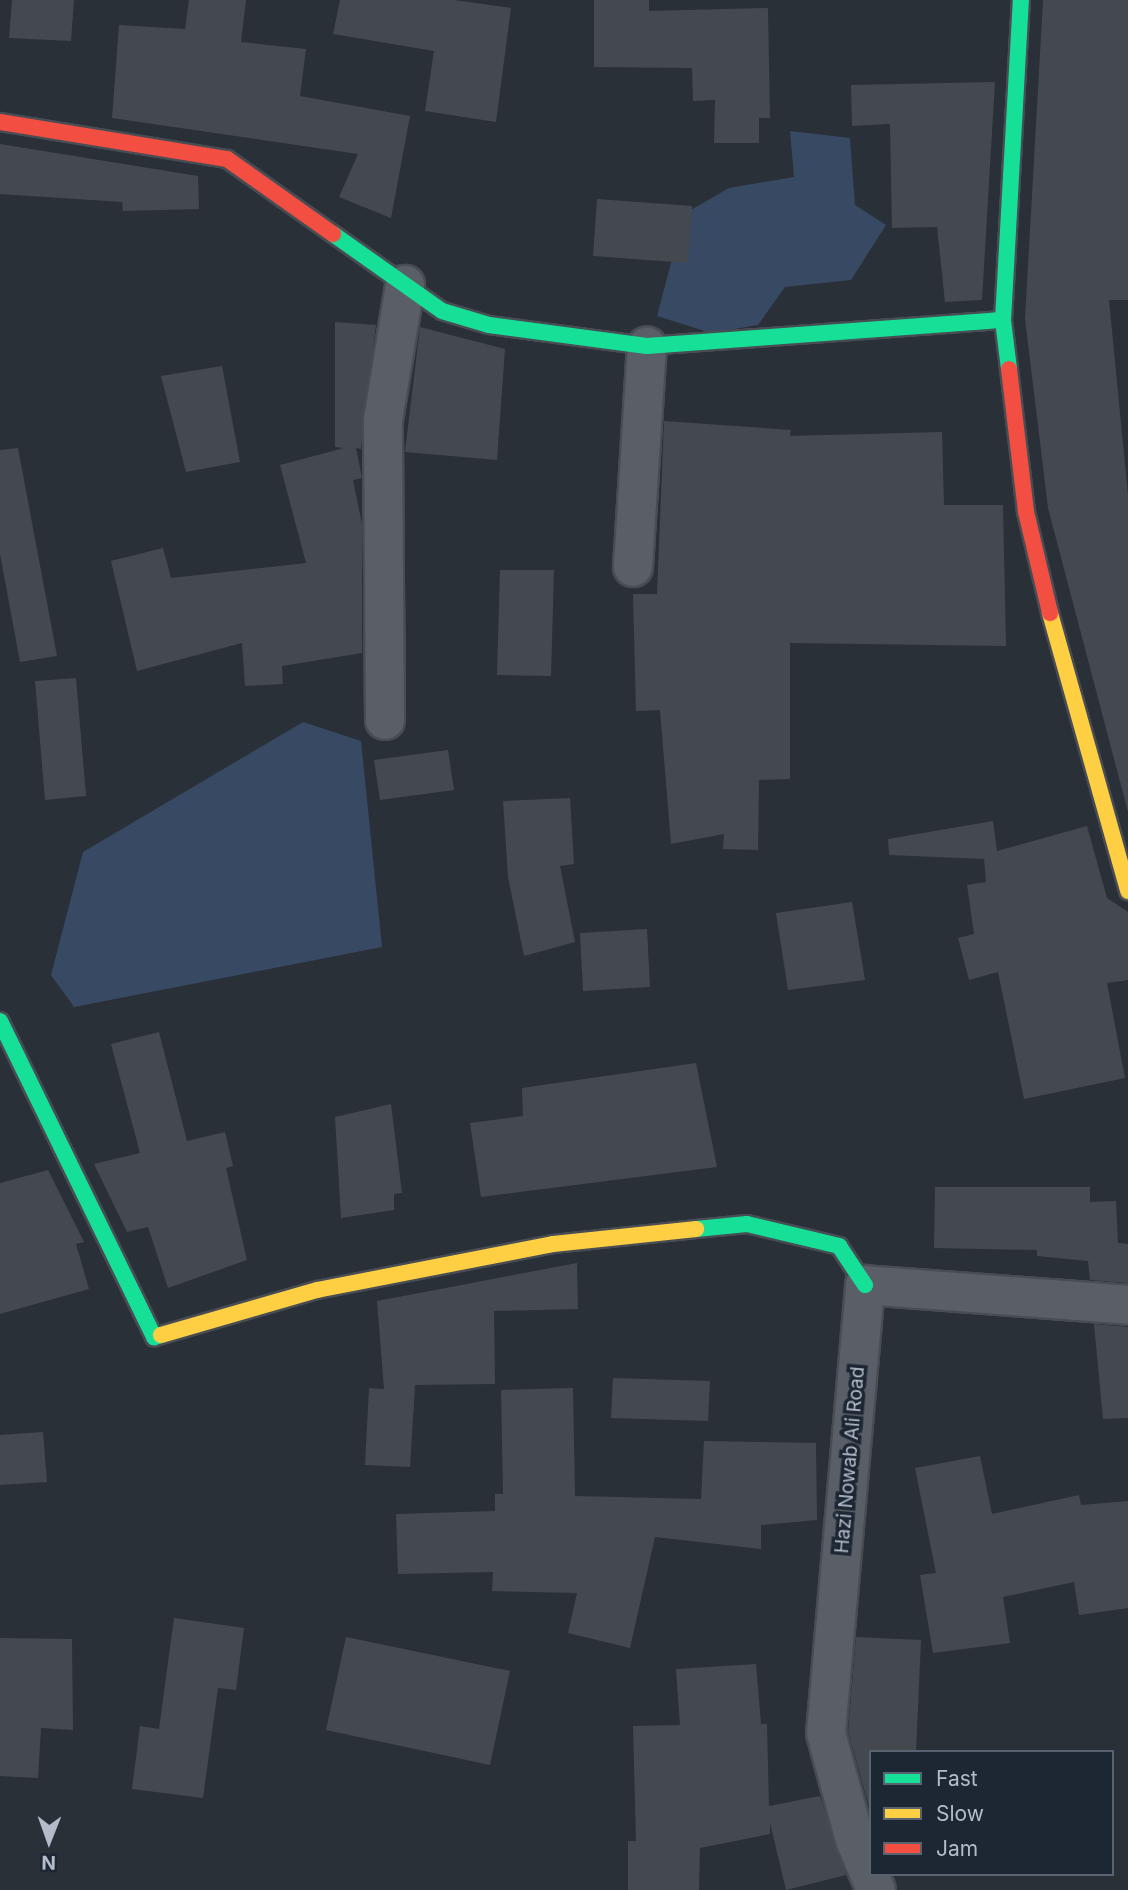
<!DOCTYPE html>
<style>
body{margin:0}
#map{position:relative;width:1128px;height:1890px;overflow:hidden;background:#2a3038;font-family:Inter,sans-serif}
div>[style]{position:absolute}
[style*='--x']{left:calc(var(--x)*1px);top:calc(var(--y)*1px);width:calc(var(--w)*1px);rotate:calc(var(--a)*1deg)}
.water>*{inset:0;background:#384963}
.building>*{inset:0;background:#444950}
.roads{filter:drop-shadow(2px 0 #484c53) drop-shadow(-2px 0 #484c53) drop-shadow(0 2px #484c53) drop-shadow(0 -2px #484c53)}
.street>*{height:38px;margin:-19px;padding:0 19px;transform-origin:19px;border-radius:19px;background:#5a5e66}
.fast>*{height:16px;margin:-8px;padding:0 8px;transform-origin:8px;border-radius:8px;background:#16e098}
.slow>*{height:16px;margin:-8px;padding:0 8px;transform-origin:8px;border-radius:8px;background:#ffcf43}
.jam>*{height:16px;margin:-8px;padding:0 8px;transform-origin:8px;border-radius:8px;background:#f24e42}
span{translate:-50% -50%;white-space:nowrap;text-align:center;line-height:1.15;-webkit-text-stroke:7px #1d2633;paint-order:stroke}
.street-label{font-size:19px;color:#b4bcc9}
.legend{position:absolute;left:869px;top:1750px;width:245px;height:126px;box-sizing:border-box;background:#1d2633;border:2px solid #59626f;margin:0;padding:9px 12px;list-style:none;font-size:21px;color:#b4bcc9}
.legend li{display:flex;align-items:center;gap:14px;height:35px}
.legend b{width:35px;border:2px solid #59626f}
.north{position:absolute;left:14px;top:1806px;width:70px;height:70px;-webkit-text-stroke:5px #1d2633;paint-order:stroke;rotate:181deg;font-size:19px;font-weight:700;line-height:28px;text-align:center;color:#b4bcc9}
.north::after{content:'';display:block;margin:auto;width:24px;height:32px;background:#b4bcc9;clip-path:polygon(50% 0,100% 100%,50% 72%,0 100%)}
</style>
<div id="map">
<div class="water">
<div style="clip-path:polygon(790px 131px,850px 138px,855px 205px,886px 225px,851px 280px,785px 287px,758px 325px,711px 333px,657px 316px,684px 214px,729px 188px,794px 177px)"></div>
<div style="clip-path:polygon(303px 722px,361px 741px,382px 947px,74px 1007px,51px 975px,83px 852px)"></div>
</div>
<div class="building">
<div style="clip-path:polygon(12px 0,74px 0,71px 41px,9px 38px)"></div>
<div style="clip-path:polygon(189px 0,246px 0,241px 42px,306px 49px,300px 96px,410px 116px,391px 218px,339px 197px,358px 154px,112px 118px,119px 25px,185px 29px)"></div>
<div style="clip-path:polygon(340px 0,454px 0,511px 8px,496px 122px,425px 111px,434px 51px,333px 34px)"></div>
<div style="clip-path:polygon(594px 0,649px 0,649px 11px,768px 8px,770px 118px,759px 118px,759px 143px,714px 143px,715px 100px,693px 101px,692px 68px,594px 67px)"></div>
<div style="clip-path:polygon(1043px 0,1128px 0,1128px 300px,1109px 300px,1128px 495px,1128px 812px,1048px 508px,1025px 319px)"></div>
<div style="clip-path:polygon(995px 82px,982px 300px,945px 302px,937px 227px,892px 228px,890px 124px,852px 126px,851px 85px)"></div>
<div style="clip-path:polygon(0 144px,198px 176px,199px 209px,123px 211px,122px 202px,0 194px)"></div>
<div style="clip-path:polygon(597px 199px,692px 206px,688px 263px,593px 256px)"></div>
<div style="clip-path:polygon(335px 322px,376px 325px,361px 449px,356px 448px,362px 478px,353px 480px,362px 524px,362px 653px,282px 666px,283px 684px,245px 686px,242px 643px,137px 671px,111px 561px,163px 548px,171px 578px,306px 563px,280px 465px,344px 448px,335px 447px)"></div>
<div style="clip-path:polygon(420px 327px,505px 349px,497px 460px,405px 452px)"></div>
<div style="clip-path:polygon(222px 366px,240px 462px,186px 472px,161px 376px)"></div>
<div style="clip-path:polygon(664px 421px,791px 430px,790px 436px,942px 432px,944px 505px,1003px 505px,1006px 646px,790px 643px,790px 779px,759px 780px,758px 850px,723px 849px,724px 834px,671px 844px,660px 710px,636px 711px,633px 594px,657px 594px)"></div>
<div style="clip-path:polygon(18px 448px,57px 656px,20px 662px,0 554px,0 450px)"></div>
<div style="clip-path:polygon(500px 570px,554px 570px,551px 676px,497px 675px)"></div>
<div style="clip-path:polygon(76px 678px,86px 796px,45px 800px,35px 681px)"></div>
<div style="clip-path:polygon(448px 750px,454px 790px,380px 800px,374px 760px)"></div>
<div style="clip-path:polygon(570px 798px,574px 864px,560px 866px,575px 942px,524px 956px,508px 877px,503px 801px)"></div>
<div style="clip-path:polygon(993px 821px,997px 851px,1087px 826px,1107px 898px,1128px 912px,1128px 980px,1107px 983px,1125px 1078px,1024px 1099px,998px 972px,969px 980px,958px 938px,974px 934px,967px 885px,986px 882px,984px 859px,889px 855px,888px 839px)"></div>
<div style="clip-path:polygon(852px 902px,865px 980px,788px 990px,776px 913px)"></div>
<div style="clip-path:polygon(647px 929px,650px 987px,583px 991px,580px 933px)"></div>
<div style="clip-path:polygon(159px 1032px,187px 1141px,225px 1132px,233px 1166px,226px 1168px,247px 1260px,168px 1288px,148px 1227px,127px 1232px,94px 1164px,140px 1153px,111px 1044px)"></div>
<div style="clip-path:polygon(696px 1063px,717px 1167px,481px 1197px,470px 1123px,523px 1116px,522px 1088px)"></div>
<div style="clip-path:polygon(391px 1104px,402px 1193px,394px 1194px,394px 1210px,341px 1218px,335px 1117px)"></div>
<div style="clip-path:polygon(48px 1170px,84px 1242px,76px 1244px,89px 1289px,0 1314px,0 1183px)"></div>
<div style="clip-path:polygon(935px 1187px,1090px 1187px,1090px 1202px,1116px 1201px,1118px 1243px,1128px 1244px,1128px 1283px,1090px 1280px,1088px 1261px,1037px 1256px,1037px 1250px,934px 1248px)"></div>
<div style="clip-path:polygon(577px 1263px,578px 1309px,494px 1311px,495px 1384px,415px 1385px,410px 1467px,365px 1465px,369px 1388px,384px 1389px,377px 1301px)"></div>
<div style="clip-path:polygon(1094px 1324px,1128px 1327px,1128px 1418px,1103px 1419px)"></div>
<div style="clip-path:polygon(613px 1378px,710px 1381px,708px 1421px,611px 1418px)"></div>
<div style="clip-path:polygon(573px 1388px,575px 1496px,701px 1499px,704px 1441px,816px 1443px,817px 1520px,761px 1525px,761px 1549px,655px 1537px,630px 1648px,568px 1633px,577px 1593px,492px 1591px,493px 1572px,398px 1574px,396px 1514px,495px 1511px,495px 1494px,503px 1494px,501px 1390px)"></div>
<div style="clip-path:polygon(43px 1432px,47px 1482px,0 1485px,0 1435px)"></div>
<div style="clip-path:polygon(980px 1456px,992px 1514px,1079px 1495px,1081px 1505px,1128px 1501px,1128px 1608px,1079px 1615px,1074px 1582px,1003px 1597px,1010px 1643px,933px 1653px,920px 1575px,936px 1573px,915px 1468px)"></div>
<div style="clip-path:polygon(174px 1618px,244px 1628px,236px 1690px,218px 1688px,203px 1798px,132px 1789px,140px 1726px,159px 1729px)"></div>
<div style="clip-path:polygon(346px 1637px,510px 1671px,490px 1765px,326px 1730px)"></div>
<div style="clip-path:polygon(856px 1637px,921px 1640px,916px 1752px,871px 1752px,871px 1814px,848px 1731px)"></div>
<div style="clip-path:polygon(0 1638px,72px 1639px,73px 1730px,41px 1728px,38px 1778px,0 1776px)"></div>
<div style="clip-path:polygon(756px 1664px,761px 1724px,767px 1724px,769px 1806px,820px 1796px,846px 1875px,786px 1890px,770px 1823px,770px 1834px,700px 1848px,699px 1890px,628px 1890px,628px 1841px,636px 1841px,633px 1726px,680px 1725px,676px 1669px)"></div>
</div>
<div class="roads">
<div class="street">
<div style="--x:633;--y:567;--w:221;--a:-86.4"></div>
<div style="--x:385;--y:720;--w:300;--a:-90.4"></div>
<div style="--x:383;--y:420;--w:137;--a:-80.7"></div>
<div style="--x:876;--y:1890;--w:54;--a:-112.8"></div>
<div style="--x:855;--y:1840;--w:111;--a:-105.2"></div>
<div style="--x:826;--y:1733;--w:450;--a:-85"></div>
<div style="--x:865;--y:1285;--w:264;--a:4.3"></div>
</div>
<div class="fast">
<div style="--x:333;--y:234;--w:133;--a:35.2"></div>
<div style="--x:442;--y:311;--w:49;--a:16.6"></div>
<div style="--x:489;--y:325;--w:159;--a:7.6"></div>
<div style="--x:647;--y:346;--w:357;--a:-4.2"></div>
<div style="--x:1009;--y:369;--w:49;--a:-97"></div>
<div style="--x:1003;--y:320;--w:321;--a:-86.8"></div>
<div style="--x:0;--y:1021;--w:352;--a:64"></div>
<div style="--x:154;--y:1337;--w:7;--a:-16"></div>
<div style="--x:696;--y:1229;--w:51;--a:-5.6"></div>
<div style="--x:747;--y:1224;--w:95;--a:13.4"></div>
<div style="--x:839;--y:1246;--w:47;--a:56.3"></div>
</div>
<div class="slow">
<div style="--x:1050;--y:613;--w:289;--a:74.3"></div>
<div style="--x:161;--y:1335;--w:162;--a:-16.1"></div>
<div style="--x:317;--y:1290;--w:240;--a:-11"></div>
<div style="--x:553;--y:1244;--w:144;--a:-6"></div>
</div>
<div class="jam">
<div style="--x:0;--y:122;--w:230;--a:9.3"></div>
<div style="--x:227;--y:159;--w:130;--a:35.3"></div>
<div style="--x:1009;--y:369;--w:144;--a:83.2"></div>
<div style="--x:1026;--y:512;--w:104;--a:76.6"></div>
</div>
</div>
<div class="street-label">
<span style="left:850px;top:1460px;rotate:-85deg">Hazi Nowab Ali Road</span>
</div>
<ul class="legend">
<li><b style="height:9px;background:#16e098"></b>Fast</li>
<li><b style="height:9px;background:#ffcf43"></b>Slow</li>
<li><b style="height:9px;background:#f24e42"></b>Jam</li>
</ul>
<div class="north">N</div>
</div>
